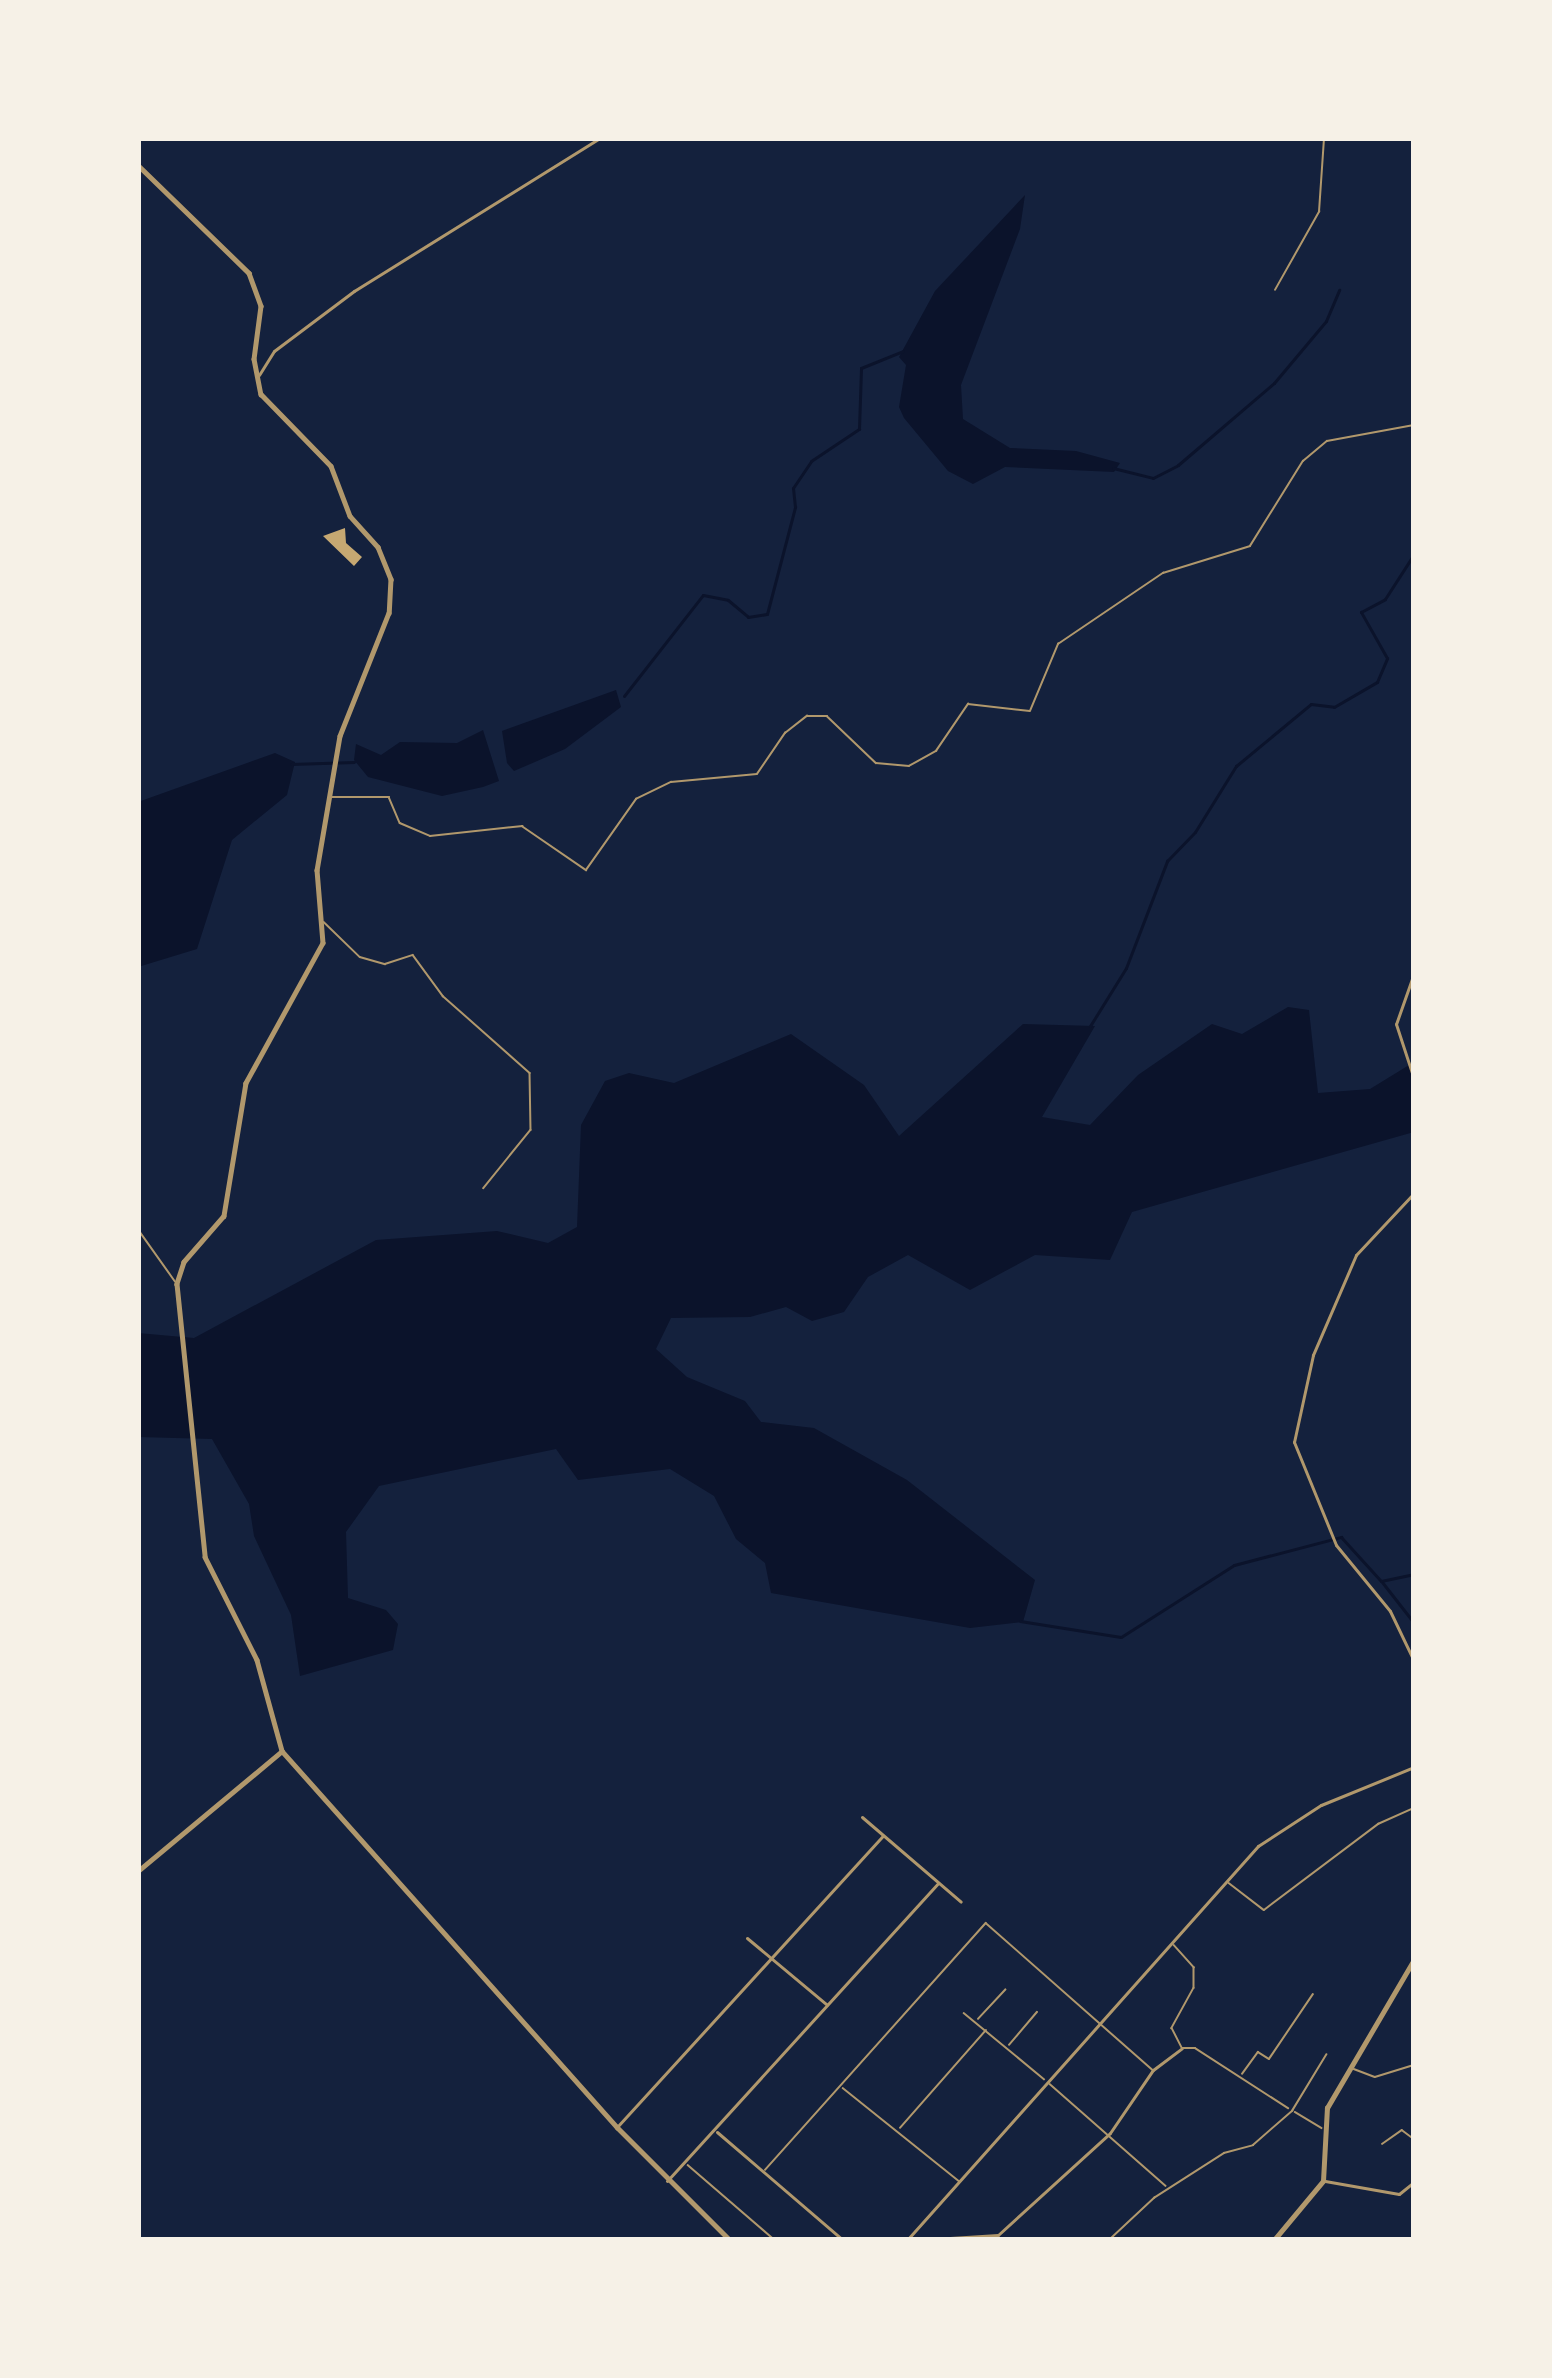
<!DOCTYPE html>
<style>
body{margin:0}
#map{position:relative;width:1552px;height:2378px;overflow:hidden;background:#14213d;font-family:"Open Sans",sans-serif}
div>[style]{position:absolute}
[style*='--x']{left:calc(var(--x)*1px);top:calc(var(--y)*1px);width:calc(var(--w)*1px);rotate:calc(var(--a)*1deg)}
.water>*{inset:0;background:#0b132b}
.stream>*{height:3px;margin:-1.5px;padding:0 1.5px;transform-origin:1.5px;border-radius:1.5px;background:#0b132b}
.building>*{inset:0;background:#c6a872}
.service>*{height:1.5px;margin:-0.75px;padding:0 0.75px;transform-origin:0.75px;border-radius:0.75px;background:#b1986c}
.minor>*{height:3px;margin:-1.5px;padding:0 1.5px;transform-origin:1.5px;border-radius:1.5px;background:#b1986c}
.tertiary>*{height:4.5px;margin:-2.25px;padding:0 2.25px;transform-origin:2.25px;border-radius:2.25px;background:#b1986c}
span{translate:-50% -50%;white-space:nowrap;text-align:center;line-height:1.15;-webkit-text-stroke:10px #f6f1e7;paint-order:stroke}
.frame{position:absolute;inset:0;border:141px solid #f6f1e7;pointer-events:none}
</style>
<div id="map">
<div class="water">
<div style="clip-path:polygon(1025px 195px,1020px 229px,961px 385px,963px 419px,1010px 448px,1076px 451px,1120px 463px,1114px 472px,1005px 467px,973px 484px,948px 471px,904px 418px,899px 407px,906px 365px,899px 357px,935px 291px)"></div>
<div style="clip-path:polygon(616px 690px,621px 707px,565px 749px,514px 771px,507px 763px,502px 731px)"></div>
<div style="clip-path:polygon(483px 730px,499px 781px,483px 787px,442px 796px,368px 777px,354px 760px,356px 744px,381px 755px,400px 742px,457px 743px)"></div>
<div style="clip-path:polygon(275px 753px,295px 762px,287px 795px,232px 840px,197px 949px,138px 967px,138px 802px)"></div>
<div style="clip-path:polygon(1288px 1007px,1309px 1010px,1318px 1093px,1370px 1089px,1414px 1062px,1414px 1132px,1132px 1212px,1110px 1260px,1035px 1255px,970px 1290px,908px 1255px,868px 1277px,844px 1312px,812px 1321px,786px 1307px,750px 1317px,671px 1318px,656px 1349px,687px 1377px,745px 1401px,761px 1422px,814px 1428px,907px 1480px,1035px 1580px,1023px 1622px,970px 1628px,771px 1593px,765px 1563px,736px 1539px,714px 1496px,670px 1469px,578px 1480px,556px 1449px,379px 1486px,346px 1532px,348px 1598px,386px 1610px,398px 1624px,393px 1650px,300px 1676px,291px 1615px,254px 1536px,249px 1504px,212px 1439px,138px 1437px,138px 1333px,194px 1338px,376px 1240px,497px 1231px,548px 1243px,577px 1227px,581px 1125px,605px 1081px,629px 1073px,674px 1083px,791px 1034px,864px 1085px,899px 1136px,1023px 1024px,1095px 1026px,1042px 1117px,1090px 1125px,1138px 1075px,1212px 1024px,1242px 1034px)"></div>
</div>
<div class="stream">
<div style="--x:1113;--y:468;--w:41;--a:14"></div>
<div style="--x:1153;--y:478;--w:28;--a:-27"></div>
<div style="--x:1178;--y:465;--w:126;--a:-40.5"></div>
<div style="--x:1274;--y:383;--w:81;--a:-50"></div>
<div style="--x:1326;--y:321;--w:34;--a:-67"></div>
<div style="--x:624;--y:696;--w:128;--a:-52"></div>
<div style="--x:703;--y:595;--w:25;--a:11"></div>
<div style="--x:728;--y:600;--w:26;--a:40"></div>
<div style="--x:748;--y:617;--w:19;--a:-9"></div>
<div style="--x:767;--y:614;--w:111;--a:-75.3"></div>
<div style="--x:795;--y:507;--w:19;--a:-96"></div>
<div style="--x:793;--y:488;--w:32;--a:-56"></div>
<div style="--x:811;--y:461;--w:58;--a:-33.7"></div>
<div style="--x:859;--y:429;--w:61;--a:-88.1"></div>
<div style="--x:861;--y:368;--w:45;--a:-22"></div>
<div style="--x:291;--y:764;--w:63;--a:-1.8"></div>
<div style="--x:1090;--y:1026;--w:68;--a:-58.2"></div>
<div style="--x:1126;--y:968;--w:115;--a:-69"></div>
<div style="--x:1167;--y:861;--w:40;--a:-46"></div>
<div style="--x:1195;--y:832;--w:78;--a:-58.2"></div>
<div style="--x:1236;--y:766;--w:97;--a:-39.6"></div>
<div style="--x:1311;--y:704;--w:23;--a:7"></div>
<div style="--x:1334;--y:707;--w:50;--a:-30.2"></div>
<div style="--x:1377;--y:682;--w:26;--a:-67"></div>
<div style="--x:1387;--y:658;--w:53;--a:-119.5"></div>
<div style="--x:1361;--y:612;--w:27;--a:-28"></div>
<div style="--x:1385;--y:599;--w:54;--a:-57.2"></div>
<div style="--x:1382;--y:1582;--w:52;--a:52"></div>
<div style="--x:1020;--y:1621;--w:102;--a:9"></div>
<div style="--x:1121;--y:1637;--w:134;--a:-32.5"></div>
<div style="--x:1234;--y:1565;--w:111;--a:-14.7"></div>
<div style="--x:1341;--y:1537;--w:59;--a:47.7"></div>
<div style="--x:1381;--y:1581;--w:34;--a:-12"></div>
</div>
<div class="building">
<div style="clip-path:polygon(345px 528px,346px 543px,362px 557px,354px 566px,323px 536px)"></div>
</div>
<div class="service">
<div style="--x:1275;--y:290;--w:90;--a:-60.6"></div>
<div style="--x:1319;--y:212;--w:74;--a:-86.1"></div>
<div style="--x:332;--y:797;--w:57;--a:0"></div>
<div style="--x:389;--y:797;--w:28;--a:67"></div>
<div style="--x:400;--y:823;--w:33;--a:23"></div>
<div style="--x:430;--y:836;--w:93;--a:-6.2"></div>
<div style="--x:522;--y:826;--w:78;--a:34.5"></div>
<div style="--x:586;--y:870;--w:87;--a:-54.8"></div>
<div style="--x:636;--y:799;--w:39;--a:-26"></div>
<div style="--x:671;--y:782;--w:86;--a:-5.3"></div>
<div style="--x:757;--y:774;--w:50;--a:-55.7"></div>
<div style="--x:785;--y:733;--w:28;--a:-38"></div>
<div style="--x:807;--y:716;--w:20;--a:0"></div>
<div style="--x:827;--y:716;--w:68;--a:43.8"></div>
<div style="--x:876;--y:763;--w:33;--a:5"></div>
<div style="--x:909;--y:766;--w:31;--a:-29"></div>
<div style="--x:936;--y:751;--w:57;--a:-55.8"></div>
<div style="--x:968;--y:704;--w:62;--a:6.4"></div>
<div style="--x:1030;--y:711;--w:73;--a:-67.3"></div>
<div style="--x:1058;--y:644;--w:127;--a:-34.1"></div>
<div style="--x:1163;--y:573;--w:91;--a:-17.2"></div>
<div style="--x:1250;--y:546;--w:100;--a:-58.1"></div>
<div style="--x:1303;--y:461;--w:31;--a:-40"></div>
<div style="--x:1327;--y:441;--w:88;--a:-10.4"></div>
<div style="--x:324;--y:922;--w:50;--a:44.2"></div>
<div style="--x:360;--y:957;--w:26;--a:16"></div>
<div style="--x:385;--y:964;--w:29;--a:-18"></div>
<div style="--x:413;--y:955;--w:51;--a:53.8"></div>
<div style="--x:443;--y:996;--w:116;--a:41.5"></div>
<div style="--x:530;--y:1073;--w:57;--a:89"></div>
<div style="--x:531;--y:1130;--w:75;--a:129"></div>
<div style="--x:138;--y:1229;--w:64;--a:54.6"></div>
<div style="--x:1229;--y:1883;--w:44;--a:37.6"></div>
<div style="--x:1264;--y:1910;--w:143;--a:-37"></div>
<div style="--x:1378;--y:1824;--w:39;--a:-24"></div>
<div style="--x:1174;--y:1945;--w:30;--a:48"></div>
<div style="--x:1194;--y:1967;--w:21;--a:90"></div>
<div style="--x:1194;--y:1988;--w:46;--a:118.8"></div>
<div style="--x:1172;--y:2028;--w:22;--a:63"></div>
<div style="--x:1182;--y:2048;--w:13;--a:0"></div>
<div style="--x:1195;--y:2048;--w:111;--a:32.8"></div>
<div style="--x:964;--y:2013;--w:104;--a:39.5"></div>
<div style="--x:978;--y:2019;--w:40;--a:-47"></div>
<div style="--x:1009;--y:2045;--w:43;--a:-49.7"></div>
<div style="--x:1354;--y:2069;--w:22;--a:21"></div>
<div style="--x:1375;--y:2077;--w:41;--a:-17.1"></div>
<div style="--x:1242;--y:2074;--w:27;--a:-54"></div>
<div style="--x:1258;--y:2052;--w:13;--a:32"></div>
<div style="--x:1269;--y:2059;--w:78;--a:-55.9"></div>
<div style="--x:1050;--y:2084;--w:154;--a:41.3"></div>
<div style="--x:843;--y:2088;--w:149;--a:38.7"></div>
<div style="--x:1295;--y:2112;--w:31;--a:31"></div>
<div style="--x:900;--y:2128;--w:130;--a:-48.7"></div>
<div style="--x:1382;--y:2144;--w:24;--a:-35"></div>
<div style="--x:1402;--y:2130;--w:15;--a:37"></div>
<div style="--x:688;--y:2165;--w:115;--a:40.8"></div>
<div style="--x:765;--y:2170;--w:331;--a:-48.2"></div>
<div style="--x:986;--y:1923;--w:222;--a:41.4"></div>
<div style="--x:1109;--y:2240;--w:62;--a:-43"></div>
<div style="--x:1154;--y:2198;--w:83;--a:-32.7"></div>
<div style="--x:1224;--y:2153;--w:30;--a:-15"></div>
<div style="--x:1253;--y:2145;--w:52;--a:-41.1"></div>
<div style="--x:1292;--y:2111;--w:66;--a:-58.7"></div>
</div>
<div class="minor">
<div style="--x:259;--y:375;--w:28;--a:-58"></div>
<div style="--x:274;--y:351;--w:100;--a:-36.9"></div>
<div style="--x:354;--y:291;--w:290;--a:-31.9"></div>
<div style="--x:1414;--y:973;--w:54;--a:109.4"></div>
<div style="--x:1396;--y:1024;--w:58;--a:71.9"></div>
<div style="--x:1414;--y:1193;--w:85;--a:133.1"></div>
<div style="--x:1356;--y:1255;--w:109;--a:113.3"></div>
<div style="--x:1313;--y:1355;--w:89;--a:102.3"></div>
<div style="--x:1294;--y:1442;--w:111;--a:67.8"></div>
<div style="--x:1336;--y:1545;--w:85;--a:50.7"></div>
<div style="--x:1390;--y:1611;--w:55;--a:64.4"></div>
<div style="--x:862;--y:1817;--w:130;--a:40.6"></div>
<div style="--x:747;--y:1938;--w:104;--a:39.9"></div>
<div style="--x:617;--y:2127;--w:394;--a:-47.6"></div>
<div style="--x:717;--y:2132;--w:166;--a:40.6"></div>
<div style="--x:667;--y:2181;--w:403;--a:-47.7"></div>
<div style="--x:1325;--y:2181;--w:75;--a:10"></div>
<div style="--x:1399;--y:2194;--w:19;--a:-39"></div>
<div style="--x:907;--y:2240;--w:528;--a:-48.3"></div>
<div style="--x:1258;--y:1846;--w:75;--a:-33.1"></div>
<div style="--x:1321;--y:1805;--w:100;--a:-22.2"></div>
<div style="--x:918;--y:2240;--w:80;--a:-3.6"></div>
<div style="--x:998;--y:2235;--w:151;--a:-42.3"></div>
<div style="--x:1110;--y:2133;--w:76;--a:-55.7"></div>
<div style="--x:1153;--y:2070;--w:36;--a:-37"></div>
</div>
<div class="tertiary">
<div style="--x:138;--y:165;--w:155;--a:44.2"></div>
<div style="--x:249;--y:273;--w:35;--a:70"></div>
<div style="--x:261;--y:306;--w:53;--a:97.5"></div>
<div style="--x:254;--y:359;--w:36;--a:79"></div>
<div style="--x:261;--y:394;--w:100;--a:45.8"></div>
<div style="--x:331;--y:466;--w:53;--a:69.2"></div>
<div style="--x:350;--y:516;--w:42;--a:47.9"></div>
<div style="--x:378;--y:547;--w:35;--a:68"></div>
<div style="--x:391;--y:579;--w:34;--a:93"></div>
<div style="--x:389;--y:613;--w:132;--a:111.7"></div>
<div style="--x:340;--y:736;--w:136;--a:99.7"></div>
<div style="--x:317;--y:870;--w:73;--a:85.3"></div>
<div style="--x:323;--y:943;--w:160;--a:118.8"></div>
<div style="--x:246;--y:1083;--w:135;--a:99.4"></div>
<div style="--x:224;--y:1216;--w:61;--a:131"></div>
<div style="--x:184;--y:1262;--w:23;--a:108"></div>
<div style="--x:177;--y:1284;--w:274;--a:84.1"></div>
<div style="--x:205;--y:1557;--w:115;--a:63.2"></div>
<div style="--x:257;--y:1660;--w:94;--a:74.6"></div>
<div style="--x:282;--y:1751;--w:504;--a:48.3"></div>
<div style="--x:617;--y:2127;--w:160;--a:45"></div>
<div style="--x:138;--y:1871;--w:187;--a:-39.8"></div>
<div style="--x:1274;--y:2240;--w:77;--a:-50.3"></div>
<div style="--x:1323;--y:2181;--w:73;--a:-86.9"></div>
<div style="--x:1327;--y:2108;--w:172;--a:-59.6"></div>
</div>
<div class="frame"></div>
</div>
